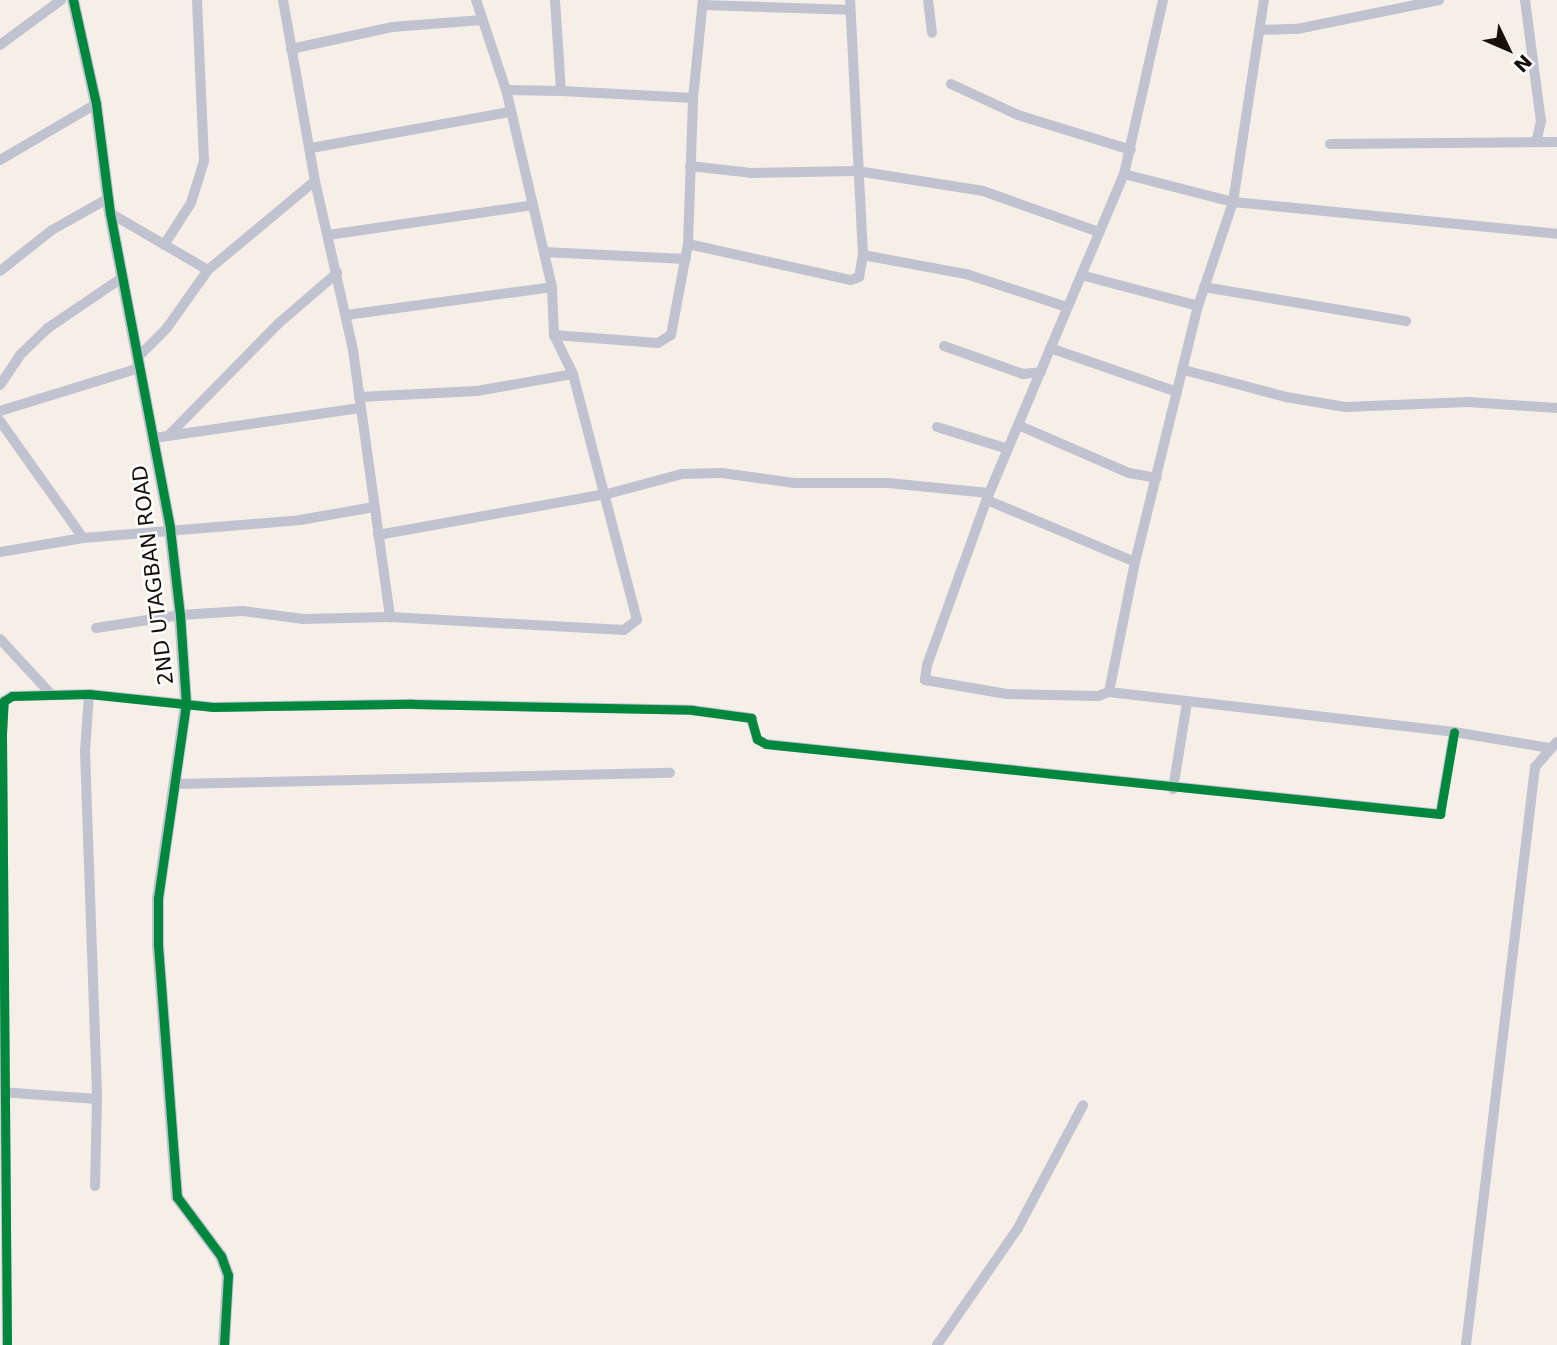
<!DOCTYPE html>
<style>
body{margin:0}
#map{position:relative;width:1557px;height:1345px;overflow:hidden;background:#f6efe7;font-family:"DejaVu Sans",sans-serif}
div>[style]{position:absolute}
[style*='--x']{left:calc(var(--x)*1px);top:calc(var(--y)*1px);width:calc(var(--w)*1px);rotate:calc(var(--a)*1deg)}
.minor>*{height:10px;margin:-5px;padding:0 5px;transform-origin:5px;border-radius:5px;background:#c1c2d0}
.tertiary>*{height:12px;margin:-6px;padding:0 6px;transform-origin:6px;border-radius:6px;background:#c1c2d0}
.cycleway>*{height:9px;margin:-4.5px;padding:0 4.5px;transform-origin:4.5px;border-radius:4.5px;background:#00873e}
span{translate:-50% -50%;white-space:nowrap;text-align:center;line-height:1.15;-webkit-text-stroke:5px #fff;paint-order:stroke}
.street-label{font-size:21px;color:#18110a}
.north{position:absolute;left:1473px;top:14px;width:70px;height:70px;-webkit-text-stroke:5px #fff;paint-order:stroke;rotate:134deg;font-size:19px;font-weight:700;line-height:28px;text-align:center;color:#18110a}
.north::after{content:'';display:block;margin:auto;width:24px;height:32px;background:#18110a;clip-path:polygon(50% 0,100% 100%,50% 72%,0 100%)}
</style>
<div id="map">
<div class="minor">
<div style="--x:283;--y:0;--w:184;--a:80"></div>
<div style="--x:315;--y:181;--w:173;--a:77.3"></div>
<div style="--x:353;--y:350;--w:270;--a:82.1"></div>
<div style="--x:928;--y:0;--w:33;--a:83"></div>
<div style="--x:1163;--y:0;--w:178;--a:102.6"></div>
<div style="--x:1124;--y:174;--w:346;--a:112.9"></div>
<div style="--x:989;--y:493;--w:183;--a:109.8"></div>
<div style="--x:927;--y:665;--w:15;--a:98"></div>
<div style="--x:925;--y:680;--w:83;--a:9.7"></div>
<div style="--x:1007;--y:694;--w:91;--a:1.3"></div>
<div style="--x:1098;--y:696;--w:12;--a:-20"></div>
<div style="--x:1109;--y:692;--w:347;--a:6.6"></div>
<div style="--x:1454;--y:732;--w:97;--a:9.5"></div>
<div style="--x:1525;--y:0;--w:122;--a:82.5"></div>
<div style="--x:1541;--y:121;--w:18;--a:103"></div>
<div style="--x:703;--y:5;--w:147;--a:1.9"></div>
<div style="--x:1260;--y:30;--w:37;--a:-2"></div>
<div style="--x:1297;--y:29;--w:145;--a:-11.5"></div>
<div style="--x:0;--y:45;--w:76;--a:-36.4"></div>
<div style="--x:291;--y:49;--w:103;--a:-12.3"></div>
<div style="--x:392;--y:27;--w:90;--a:-4.4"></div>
<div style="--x:951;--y:84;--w:74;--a:24.8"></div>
<div style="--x:1018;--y:115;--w:118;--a:17.2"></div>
<div style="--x:506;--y:90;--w:55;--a:1"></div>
<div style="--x:561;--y:91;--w:91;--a:-93.8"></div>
<div style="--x:561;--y:91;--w:132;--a:3"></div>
<div style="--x:1330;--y:144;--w:227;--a:-0.5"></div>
<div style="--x:311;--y:148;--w:202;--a:-10.3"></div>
<div style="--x:0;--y:160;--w:111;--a:-30.3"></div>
<div style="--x:690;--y:166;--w:61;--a:6.5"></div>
<div style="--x:751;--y:173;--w:106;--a:-1.1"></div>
<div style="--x:857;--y:171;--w:128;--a:9"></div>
<div style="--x:983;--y:191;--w:123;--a:19.5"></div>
<div style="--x:1124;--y:174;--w:113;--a:14.4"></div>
<div style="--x:1233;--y:202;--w:326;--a:5.6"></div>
<div style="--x:110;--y:213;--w:113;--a:30.2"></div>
<div style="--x:208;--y:270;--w:71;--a:125.3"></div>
<div style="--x:167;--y:328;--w:40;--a:135"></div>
<div style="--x:328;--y:235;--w:207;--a:-8.3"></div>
<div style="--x:688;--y:244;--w:167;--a:12.5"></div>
<div style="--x:851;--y:280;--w:9;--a:-21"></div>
<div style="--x:859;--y:277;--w:22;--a:-80"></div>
<div style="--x:863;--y:255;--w:255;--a:-92.9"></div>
<div style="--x:164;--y:245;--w:50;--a:-57.3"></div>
<div style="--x:191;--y:203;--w:44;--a:-72.8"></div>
<div style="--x:204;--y:161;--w:161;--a:-92.5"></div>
<div style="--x:544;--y:252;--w:142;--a:2.8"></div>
<div style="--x:863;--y:255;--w:105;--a:10.5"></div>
<div style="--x:966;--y:274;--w:106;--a:18.1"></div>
<div style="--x:208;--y:270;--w:139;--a:-39.8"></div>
<div style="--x:0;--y:271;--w:66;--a:-38.3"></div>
<div style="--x:52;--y:230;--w:65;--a:-29.3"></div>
<div style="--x:1081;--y:275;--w:121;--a:14.8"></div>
<div style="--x:1204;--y:287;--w:205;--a:9.6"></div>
<div style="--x:346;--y:315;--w:208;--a:-7.7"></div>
<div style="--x:554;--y:335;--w:104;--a:4.4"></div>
<div style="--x:658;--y:343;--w:15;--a:-32"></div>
<div style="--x:671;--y:335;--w:93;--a:-79.4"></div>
<div style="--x:688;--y:244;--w:146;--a:-88"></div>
<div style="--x:693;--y:98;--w:99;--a:-84.2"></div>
<div style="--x:944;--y:346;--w:84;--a:19.5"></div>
<div style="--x:1023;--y:374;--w:18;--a:-6"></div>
<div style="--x:1050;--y:348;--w:134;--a:19.1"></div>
<div style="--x:1184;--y:370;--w:106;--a:14.8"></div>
<div style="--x:1286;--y:397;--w:60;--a:9.6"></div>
<div style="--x:1345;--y:407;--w:123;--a:-2.3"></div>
<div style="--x:1468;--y:402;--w:89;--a:3.9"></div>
<div style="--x:0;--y:385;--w:36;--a:-56"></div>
<div style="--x:20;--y:355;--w:39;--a:-44"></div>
<div style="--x:48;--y:328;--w:91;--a:-34.2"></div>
<div style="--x:359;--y:397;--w:118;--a:-2.9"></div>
<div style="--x:477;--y:391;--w:97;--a:-10"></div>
<div style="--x:0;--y:411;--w:146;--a:-17.1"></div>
<div style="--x:0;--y:421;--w:143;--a:54.6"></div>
<div style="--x:1018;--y:425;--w:121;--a:23.4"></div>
<div style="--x:1129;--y:473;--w:28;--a:10"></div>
<div style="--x:937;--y:427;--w:74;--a:17.2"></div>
<div style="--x:168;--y:436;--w:158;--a:-45.5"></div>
<div style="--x:279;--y:323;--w:77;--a:-40.8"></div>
<div style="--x:154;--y:438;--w:208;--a:-8.3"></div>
<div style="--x:987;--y:500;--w:160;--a:22.7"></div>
<div style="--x:378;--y:535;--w:233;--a:-10.2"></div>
<div style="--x:607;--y:494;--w:78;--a:-14.9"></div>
<div style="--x:682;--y:474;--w:40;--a:-1.4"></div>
<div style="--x:722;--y:473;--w:73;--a:7.9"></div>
<div style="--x:794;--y:483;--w:94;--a:0"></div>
<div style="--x:888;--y:483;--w:101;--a:5.7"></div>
<div style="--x:0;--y:552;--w:84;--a:-9.6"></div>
<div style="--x:83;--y:538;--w:218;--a:-4.7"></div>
<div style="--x:300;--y:520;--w:75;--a:-10"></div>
<div style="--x:96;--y:628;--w:85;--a:-8.8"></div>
<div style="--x:180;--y:615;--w:63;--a:-3.6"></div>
<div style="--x:243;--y:611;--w:61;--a:7.6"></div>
<div style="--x:303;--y:619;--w:87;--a:-1.3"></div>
<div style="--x:390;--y:617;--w:234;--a:3.2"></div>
<div style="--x:624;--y:630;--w:16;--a:-38"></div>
<div style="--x:637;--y:620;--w:254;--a:-104.6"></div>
<div style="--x:573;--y:374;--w:43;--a:-116"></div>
<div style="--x:554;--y:335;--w:48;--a:-92.4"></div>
<div style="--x:552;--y:287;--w:202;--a:-103.1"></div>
<div style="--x:506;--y:90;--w:95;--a:-108.4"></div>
<div style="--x:0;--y:639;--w:75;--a:47.2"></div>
<div style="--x:1109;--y:692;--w:133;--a:-78.7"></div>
<div style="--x:1135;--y:562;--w:264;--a:-76.2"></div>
<div style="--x:1198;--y:306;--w:110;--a:-71.4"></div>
<div style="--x:1233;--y:202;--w:204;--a:-81.3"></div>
<div style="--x:89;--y:694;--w:57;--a:94"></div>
<div style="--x:85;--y:751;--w:348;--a:88"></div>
<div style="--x:97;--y:1099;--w:87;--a:91.3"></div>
<div style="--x:176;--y:784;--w:494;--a:-1.3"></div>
<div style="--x:1173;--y:789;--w:87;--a:-80.8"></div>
<div style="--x:1;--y:1092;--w:96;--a:4.2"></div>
<div style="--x:7;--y:1345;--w:611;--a:-90.47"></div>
<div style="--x:2;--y:734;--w:33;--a:-87"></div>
<div style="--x:4;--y:701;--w:9;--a:-32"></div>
<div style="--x:12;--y:696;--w:77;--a:-1.5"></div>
<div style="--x:89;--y:694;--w:125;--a:6"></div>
<div style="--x:213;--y:707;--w:200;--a:-0.9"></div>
<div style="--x:413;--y:704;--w:279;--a:1.2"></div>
<div style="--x:692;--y:710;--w:60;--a:7.7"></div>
<div style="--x:751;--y:718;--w:22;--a:74"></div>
<div style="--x:757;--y:739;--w:10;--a:29"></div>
<div style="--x:766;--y:744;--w:678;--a:5.93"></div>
<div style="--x:1440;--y:814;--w:83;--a:-80.3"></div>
<div style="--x:937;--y:1345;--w:142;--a:-55.3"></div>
<div style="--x:1018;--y:1228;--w:139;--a:-62.1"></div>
<div style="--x:1466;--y:1345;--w:582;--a:-83.19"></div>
<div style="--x:1535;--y:767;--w:33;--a:-49"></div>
</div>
<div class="tertiary">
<div style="--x:73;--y:0;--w:107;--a:77.5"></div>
<div style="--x:96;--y:104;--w:110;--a:82.7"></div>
<div style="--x:110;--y:213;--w:322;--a:79.2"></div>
<div style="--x:170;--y:529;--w:87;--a:83.4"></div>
<div style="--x:180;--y:615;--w:89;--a:86.1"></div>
<div style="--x:186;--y:704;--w:197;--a:98.2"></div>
<div style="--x:158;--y:899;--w:46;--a:90"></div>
<div style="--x:158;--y:945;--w:253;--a:85.7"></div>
<div style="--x:177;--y:1197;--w:74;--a:53.3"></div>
<div style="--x:221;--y:1256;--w:20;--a:70"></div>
<div style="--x:228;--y:1275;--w:70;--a:93.3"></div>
</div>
<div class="cycleway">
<div style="--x:73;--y:0;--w:107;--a:77.5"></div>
<div style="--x:96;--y:104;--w:110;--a:82.7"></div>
<div style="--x:110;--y:213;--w:322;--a:79.2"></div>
<div style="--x:170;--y:529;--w:87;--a:83.4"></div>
<div style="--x:180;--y:615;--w:89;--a:86.1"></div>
<div style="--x:186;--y:704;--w:197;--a:98.2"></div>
<div style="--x:158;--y:899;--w:46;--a:90"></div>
<div style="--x:158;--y:945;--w:253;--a:85.7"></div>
<div style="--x:177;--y:1197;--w:74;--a:53.3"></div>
<div style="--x:221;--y:1256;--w:20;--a:70"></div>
<div style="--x:228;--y:1275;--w:70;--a:93.3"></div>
<div style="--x:7;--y:1345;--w:611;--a:-90.47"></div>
<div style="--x:2;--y:734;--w:33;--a:-87"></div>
<div style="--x:4;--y:701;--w:9;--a:-32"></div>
<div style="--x:12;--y:696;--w:77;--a:-1.5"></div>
<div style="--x:89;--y:694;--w:125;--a:6"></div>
<div style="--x:213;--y:707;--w:200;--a:-0.9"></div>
<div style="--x:413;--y:704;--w:279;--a:1.2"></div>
<div style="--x:692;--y:710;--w:60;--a:7.7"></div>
<div style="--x:751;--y:718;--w:22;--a:74"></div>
<div style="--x:757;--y:739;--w:10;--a:29"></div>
<div style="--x:766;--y:744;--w:678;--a:5.93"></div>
<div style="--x:1440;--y:814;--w:83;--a:-80.3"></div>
</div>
<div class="street-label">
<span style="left:153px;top:575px;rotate:-97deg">2ND UTAGBAN ROAD</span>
</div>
<div class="north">N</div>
</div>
